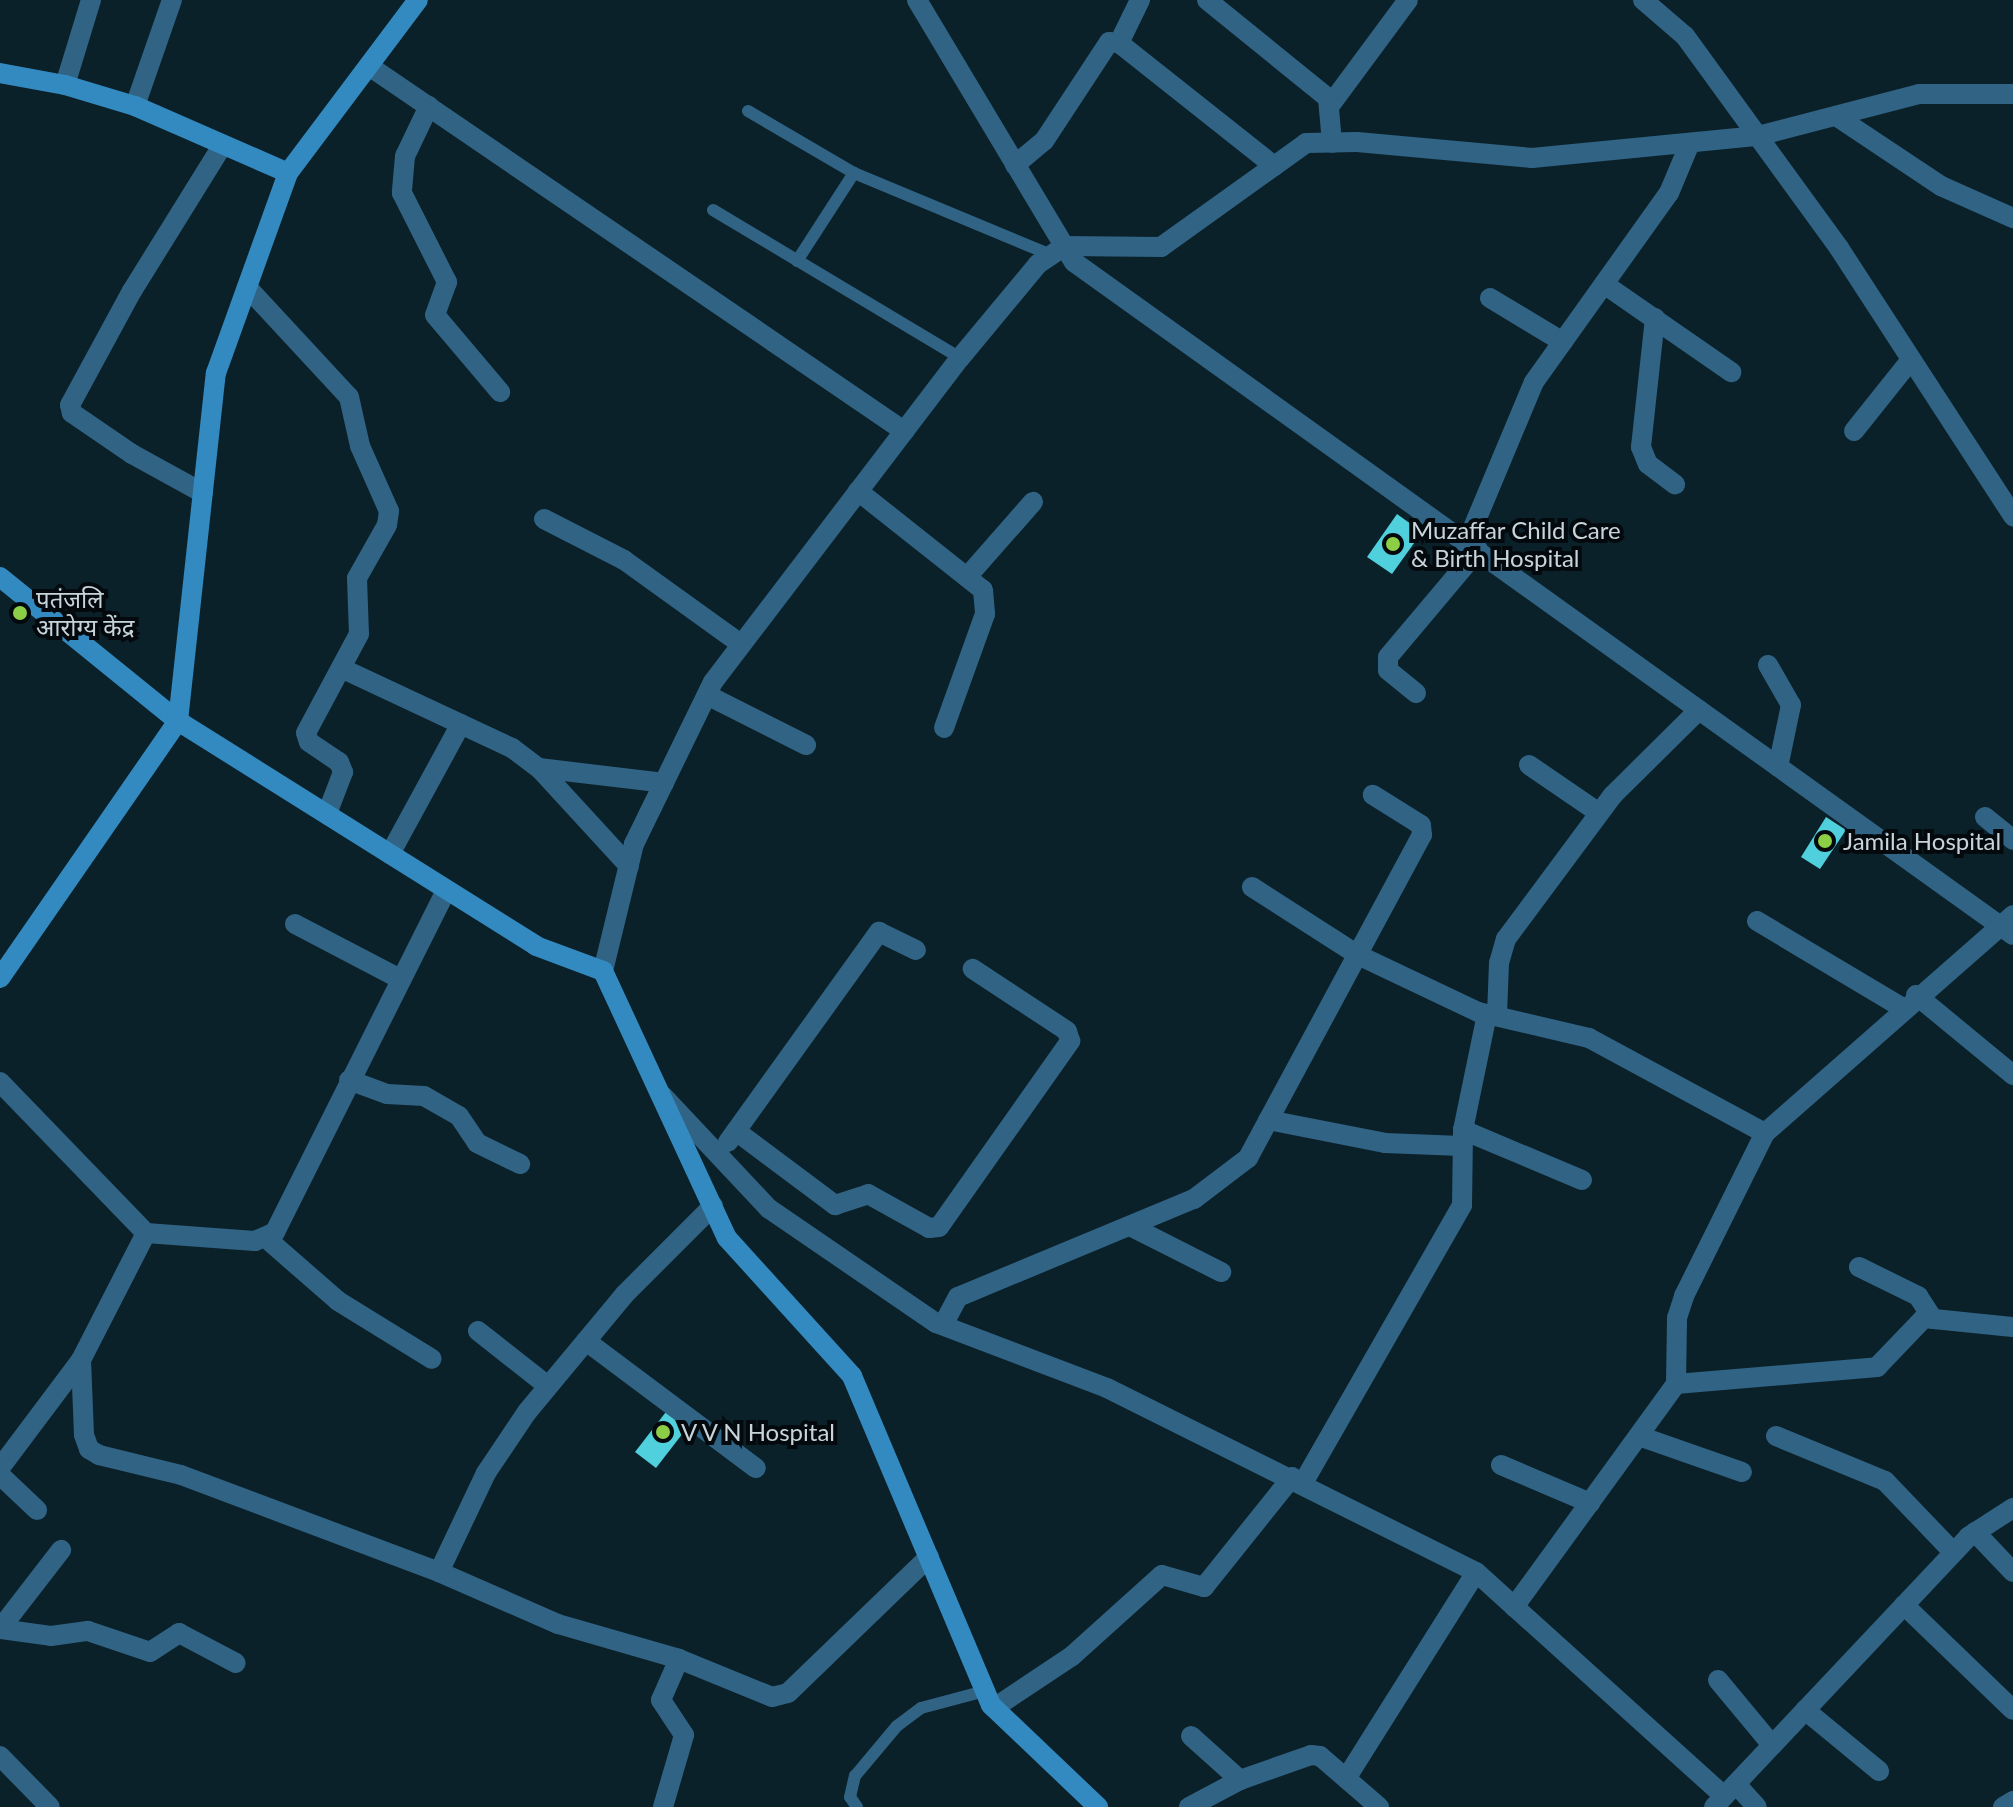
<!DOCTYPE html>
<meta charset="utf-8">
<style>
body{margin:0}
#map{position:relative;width:2013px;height:1807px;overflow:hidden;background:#0b2129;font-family:Lato,"Noto Sans Devanagari",sans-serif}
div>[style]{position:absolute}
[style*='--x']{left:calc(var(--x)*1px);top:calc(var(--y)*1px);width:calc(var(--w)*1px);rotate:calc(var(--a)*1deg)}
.building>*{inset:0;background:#50d0dc}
.lane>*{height:12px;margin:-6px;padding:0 6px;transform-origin:6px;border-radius:6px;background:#316385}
.street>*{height:20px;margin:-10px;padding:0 10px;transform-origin:10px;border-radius:10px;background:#316385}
.secondary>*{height:20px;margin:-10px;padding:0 10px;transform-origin:10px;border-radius:10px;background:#338ac1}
.dots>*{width:22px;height:22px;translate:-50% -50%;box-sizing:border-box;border:4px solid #03090d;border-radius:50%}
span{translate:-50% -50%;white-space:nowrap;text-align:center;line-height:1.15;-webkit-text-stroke:8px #03090d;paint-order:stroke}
.poi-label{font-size:24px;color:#c7d5da}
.left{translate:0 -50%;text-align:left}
</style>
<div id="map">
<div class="building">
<div style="clip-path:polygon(1397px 514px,1422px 532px,1392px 574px,1367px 557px)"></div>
<div style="clip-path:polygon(1826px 817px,1846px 830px,1820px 869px,1801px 857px)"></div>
<div style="clip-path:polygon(669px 1408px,690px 1424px,656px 1468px,635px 1452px)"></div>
</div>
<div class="lane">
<div style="--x:748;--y:111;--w:123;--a:30.3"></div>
<div style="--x:854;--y:173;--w:213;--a:22.6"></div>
<div style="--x:713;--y:210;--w:288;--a:30.9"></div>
<div style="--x:797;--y:261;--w:105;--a:-57.1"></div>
<div style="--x:857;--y:1807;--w:12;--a:-125"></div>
<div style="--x:850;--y:1797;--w:22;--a:-77"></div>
<div style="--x:855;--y:1776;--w:65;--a:-50"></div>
<div style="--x:897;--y:1726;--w:30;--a:-37"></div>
<div style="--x:921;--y:1708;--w:66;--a:-14.9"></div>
</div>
<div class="street">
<div style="--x:917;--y:0;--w:305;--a:59.1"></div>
<div style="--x:1074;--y:262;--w:1155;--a:35.63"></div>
<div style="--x:1207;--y:0;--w:156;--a:39"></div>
<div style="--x:1328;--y:98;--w:45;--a:84.9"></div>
<div style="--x:1643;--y:0;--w:55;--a:40.6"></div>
<div style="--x:1685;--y:36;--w:262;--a:54"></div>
<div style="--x:1839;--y:248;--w:320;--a:57"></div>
<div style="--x:1119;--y:43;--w:48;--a:-64"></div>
<div style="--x:369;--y:66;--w:648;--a:34.3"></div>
<div style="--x:65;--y:85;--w:89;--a:-73"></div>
<div style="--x:1331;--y:104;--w:129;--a:-53.5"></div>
<div style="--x:135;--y:106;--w:112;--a:-70.8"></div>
<div style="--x:429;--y:106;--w:55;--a:115.6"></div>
<div style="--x:405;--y:156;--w:37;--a:95"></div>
<div style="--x:402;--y:193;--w:100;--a:63.2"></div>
<div style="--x:447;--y:282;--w:35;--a:110"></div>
<div style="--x:435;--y:315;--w:101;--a:49.8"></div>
<div style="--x:1836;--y:116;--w:126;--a:33.7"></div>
<div style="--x:1941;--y:186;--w:79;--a:24"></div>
<div style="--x:1015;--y:165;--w:38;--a:-40"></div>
<div style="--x:1044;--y:141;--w:118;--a:-56.7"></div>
<div style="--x:1109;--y:42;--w:10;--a:6"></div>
<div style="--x:1119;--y:43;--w:198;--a:38.4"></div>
<div style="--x:1604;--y:284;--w:155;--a:34.7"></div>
<div style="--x:247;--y:287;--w:150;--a:47.2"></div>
<div style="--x:349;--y:397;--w:50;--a:77.3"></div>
<div style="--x:360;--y:446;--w:71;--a:66"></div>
<div style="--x:389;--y:511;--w:14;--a:98"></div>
<div style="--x:387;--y:525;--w:61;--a:119.5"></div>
<div style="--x:357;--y:578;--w:56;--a:88"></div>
<div style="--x:359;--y:634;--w:112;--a:118.2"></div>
<div style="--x:306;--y:733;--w:9;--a:72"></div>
<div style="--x:309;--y:742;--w:36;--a:34"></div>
<div style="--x:339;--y:762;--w:11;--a:68"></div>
<div style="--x:343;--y:772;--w:45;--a:110.9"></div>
<div style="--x:1490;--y:298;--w:85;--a:31.1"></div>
<div style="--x:1655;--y:318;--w:130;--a:96.2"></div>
<div style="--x:1641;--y:447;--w:18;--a:68"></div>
<div style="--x:1648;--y:464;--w:34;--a:37"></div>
<div style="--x:1854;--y:431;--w:88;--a:-51.4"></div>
<div style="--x:858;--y:491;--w:159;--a:38.4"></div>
<div style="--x:983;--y:590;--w:24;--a:85"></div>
<div style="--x:985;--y:614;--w:121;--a:109.8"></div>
<div style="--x:203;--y:493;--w:81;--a:-151.2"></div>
<div style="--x:132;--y:454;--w:73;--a:-145.7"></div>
<div style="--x:72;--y:413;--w:8;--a:-104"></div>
<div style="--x:70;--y:405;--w:130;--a:-61.5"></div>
<div style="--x:132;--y:291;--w:171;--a:-58.2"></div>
<div style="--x:544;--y:519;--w:90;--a:27.1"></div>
<div style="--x:624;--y:560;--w:144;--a:35.7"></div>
<div style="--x:1467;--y:542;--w:173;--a:-67.3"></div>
<div style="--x:1534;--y:382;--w:232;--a:-54.5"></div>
<div style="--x:1669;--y:193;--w:54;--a:-67.2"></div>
<div style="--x:967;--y:577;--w:100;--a:-48.7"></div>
<div style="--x:1768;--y:665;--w:46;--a:60.1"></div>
<div style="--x:1791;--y:705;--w:63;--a:101.8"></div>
<div style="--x:341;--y:668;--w:189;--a:25.1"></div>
<div style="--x:512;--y:748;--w:34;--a:37"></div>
<div style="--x:539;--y:768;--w:133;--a:47.4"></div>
<div style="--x:1416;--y:693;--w:36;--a:-141"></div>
<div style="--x:1388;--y:670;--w:13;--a:-90"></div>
<div style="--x:1388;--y:657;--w:140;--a:-49.9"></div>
<div style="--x:707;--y:695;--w:111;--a:26.8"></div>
<div style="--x:1529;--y:765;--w:85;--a:34.4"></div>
<div style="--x:539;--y:768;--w:126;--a:6.8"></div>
<div style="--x:1985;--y:817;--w:36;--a:39"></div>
<div style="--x:390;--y:854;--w:148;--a:-61.4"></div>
<div style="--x:1252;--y:887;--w:126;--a:32.7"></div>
<div style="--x:1358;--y:955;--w:133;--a:25.4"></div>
<div style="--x:1478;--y:1012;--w:114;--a:13.2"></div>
<div style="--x:1589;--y:1038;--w:200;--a:28.4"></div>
<div style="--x:1757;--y:921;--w:170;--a:30.8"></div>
<div style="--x:295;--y:924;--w:119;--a:27.6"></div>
<div style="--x:603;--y:971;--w:131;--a:-76.3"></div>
<div style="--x:634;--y:844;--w:180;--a:-64"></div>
<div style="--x:713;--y:682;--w:407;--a:-52.7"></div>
<div style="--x:960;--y:358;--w:122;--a:-50.3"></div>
<div style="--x:1038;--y:264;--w:32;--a:-34"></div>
<div style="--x:1065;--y:246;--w:96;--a:0.6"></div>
<div style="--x:1161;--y:247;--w:178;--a:-35.6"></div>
<div style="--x:1306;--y:143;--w:51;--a:-1.1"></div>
<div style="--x:1357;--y:142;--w:176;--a:5.2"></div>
<div style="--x:1532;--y:158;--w:227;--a:-5.6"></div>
<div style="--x:1758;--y:136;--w:166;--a:-14.6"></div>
<div style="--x:1919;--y:94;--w:94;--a:0"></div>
<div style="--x:1916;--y:995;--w:126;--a:39.5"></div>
<div style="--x:1497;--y:1015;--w:52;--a:-87.8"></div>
<div style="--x:1499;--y:963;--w:25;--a:-74"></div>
<div style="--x:1506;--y:939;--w:179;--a:-53.4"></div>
<div style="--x:1613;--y:795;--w:121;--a:-44.7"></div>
<div style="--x:349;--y:1080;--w:40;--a:20.2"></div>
<div style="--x:387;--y:1094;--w:37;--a:3"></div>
<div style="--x:424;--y:1096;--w:40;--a:29.7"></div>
<div style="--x:459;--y:1116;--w:32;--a:56"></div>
<div style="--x:477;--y:1143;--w:48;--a:26"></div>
<div style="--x:0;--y:1082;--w:210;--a:46"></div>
<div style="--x:146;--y:1233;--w:143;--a:117.1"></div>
<div style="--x:81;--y:1360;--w:135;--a:126.9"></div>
<div style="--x:663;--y:1096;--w:154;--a:46.8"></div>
<div style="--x:768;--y:1208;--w:204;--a:34.4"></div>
<div style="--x:936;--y:1323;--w:183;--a:20.8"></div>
<div style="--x:1107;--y:1388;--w:412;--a:26.5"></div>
<div style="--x:1476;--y:1572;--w:334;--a:42.1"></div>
<div style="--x:1268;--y:1120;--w:119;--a:11.1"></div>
<div style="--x:1385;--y:1143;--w:76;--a:2.3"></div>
<div style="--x:1463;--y:1130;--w:129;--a:22.8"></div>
<div style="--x:736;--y:1131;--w:124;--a:36.8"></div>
<div style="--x:835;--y:1205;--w:35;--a:-18"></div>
<div style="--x:868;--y:1194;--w:70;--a:29.1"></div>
<div style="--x:929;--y:1228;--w:10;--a:-6"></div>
<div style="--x:939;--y:1227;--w:228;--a:-54.8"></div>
<div style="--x:1070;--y:1041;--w:10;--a:-107"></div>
<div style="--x:1067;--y:1031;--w:113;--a:-146.6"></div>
<div style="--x:728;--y:1142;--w:259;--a:-54.3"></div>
<div style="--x:879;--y:932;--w:41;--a:25.9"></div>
<div style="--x:1132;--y:1227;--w:100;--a:26.8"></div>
<div style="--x:146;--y:1233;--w:109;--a:4.2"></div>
<div style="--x:255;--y:1241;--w:22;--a:-24"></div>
<div style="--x:275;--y:1232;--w:382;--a:-63.4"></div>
<div style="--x:267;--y:1239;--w:94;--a:41.1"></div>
<div style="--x:338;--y:1301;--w:110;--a:31.7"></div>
<div style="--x:1859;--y:1267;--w:66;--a:26.2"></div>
<div style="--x:1918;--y:1296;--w:27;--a:57"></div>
<div style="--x:943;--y:1325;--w:32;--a:-62"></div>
<div style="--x:958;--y:1297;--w:256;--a:-22.6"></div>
<div style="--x:1194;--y:1199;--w:68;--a:-37.2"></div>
<div style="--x:1248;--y:1158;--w:367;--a:-61.7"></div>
<div style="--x:1422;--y:835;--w:10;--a:-96"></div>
<div style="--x:1421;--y:825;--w:57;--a:-148"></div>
<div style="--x:478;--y:1331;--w:89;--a:38.2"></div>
<div style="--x:586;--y:1341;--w:212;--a:36.8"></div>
<div style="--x:81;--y:1360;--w:75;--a:87.7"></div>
<div style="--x:84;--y:1435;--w:15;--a:70"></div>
<div style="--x:89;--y:1449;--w:12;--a:31"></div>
<div style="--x:99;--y:1455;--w:84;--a:13.7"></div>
<div style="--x:181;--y:1475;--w:276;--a:20.6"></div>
<div style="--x:439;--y:1572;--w:130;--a:23.6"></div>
<div style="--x:558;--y:1624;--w:126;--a:16.1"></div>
<div style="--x:679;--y:1659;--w:100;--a:22.2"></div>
<div style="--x:772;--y:1697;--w:16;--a:-14"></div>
<div style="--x:788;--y:1693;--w:196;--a:-44"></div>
<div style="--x:1676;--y:1384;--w:202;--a:-4.8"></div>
<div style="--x:1877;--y:1367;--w:68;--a:-46.2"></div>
<div style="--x:1924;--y:1318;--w:89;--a:5.8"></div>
<div style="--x:1639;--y:1436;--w:109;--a:19.3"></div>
<div style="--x:1776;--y:1436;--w:118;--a:22.4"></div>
<div style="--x:1885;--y:1481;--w:98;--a:46.2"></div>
<div style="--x:1501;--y:1465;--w:97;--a:23.1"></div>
<div style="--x:0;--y:1475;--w:51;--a:43.4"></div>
<div style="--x:1303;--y:1483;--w:320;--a:-60.2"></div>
<div style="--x:1462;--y:1205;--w:75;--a:-89.2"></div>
<div style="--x:1463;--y:1130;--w:118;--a:-78.3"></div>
<div style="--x:1975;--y:1532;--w:55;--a:46.5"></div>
<div style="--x:439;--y:1572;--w:110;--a:-64.6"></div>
<div style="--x:486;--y:1473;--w:73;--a:-56.1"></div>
<div style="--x:527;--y:1412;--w:152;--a:-50.3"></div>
<div style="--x:624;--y:1295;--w:126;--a:-45"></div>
<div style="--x:1904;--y:1605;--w:151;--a:43.9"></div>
<div style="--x:1514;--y:1607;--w:276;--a:-54"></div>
<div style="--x:1676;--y:1384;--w:66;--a:-89.1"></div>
<div style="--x:1677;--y:1318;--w:23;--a:-72"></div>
<div style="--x:1684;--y:1296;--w:182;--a:-63.6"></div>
<div style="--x:1765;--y:1133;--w:330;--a:-41.3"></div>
<div style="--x:0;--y:1629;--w:51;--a:7.8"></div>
<div style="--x:51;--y:1636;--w:37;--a:-8"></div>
<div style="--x:88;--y:1631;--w:65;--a:18.7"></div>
<div style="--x:150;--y:1652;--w:35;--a:-33"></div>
<div style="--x:179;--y:1633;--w:64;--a:27.8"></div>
<div style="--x:0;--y:1629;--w:100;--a:-52.3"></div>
<div style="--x:1718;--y:1680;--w:85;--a:50.3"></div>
<div style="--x:994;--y:1708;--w:94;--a:-33.7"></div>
<div style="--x:1072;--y:1656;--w:121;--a:-42"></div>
<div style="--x:1162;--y:1575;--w:44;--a:15.9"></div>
<div style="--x:1204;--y:1587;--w:141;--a:-51.3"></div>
<div style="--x:1805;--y:1710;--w:96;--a:39.5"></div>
<div style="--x:1191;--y:1736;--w:66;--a:41.9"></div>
<div style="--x:0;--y:1756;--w:71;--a:45.6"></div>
<div style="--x:1347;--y:1777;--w:242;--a:-57.8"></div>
<div style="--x:1736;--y:1784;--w:31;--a:48"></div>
<div style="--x:663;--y:1807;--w:75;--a:-73.7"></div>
<div style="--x:684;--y:1735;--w:42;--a:-123.3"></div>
<div style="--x:661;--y:1700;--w:45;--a:-66.3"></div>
<div style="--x:1189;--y:1807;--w:58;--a:-27.9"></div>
<div style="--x:1240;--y:1780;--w:75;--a:-19.4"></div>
<div style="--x:1311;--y:1755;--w:9;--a:6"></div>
<div style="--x:1320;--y:1756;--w:78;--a:40.8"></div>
<div style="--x:1714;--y:1807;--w:371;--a:-46.7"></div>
<div style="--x:1968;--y:1537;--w:54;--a:-32.8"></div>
<div style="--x:2003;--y:1807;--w:12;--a:-31"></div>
</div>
<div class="secondary">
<div style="--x:0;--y:73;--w:66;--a:10.5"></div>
<div style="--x:65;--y:85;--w:73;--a:16.7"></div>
<div style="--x:135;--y:106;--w:167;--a:23.6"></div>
<div style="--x:0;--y:577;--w:229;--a:39"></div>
<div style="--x:178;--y:721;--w:423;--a:32.1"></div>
<div style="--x:536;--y:946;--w:72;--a:20.5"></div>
<div style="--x:603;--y:971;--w:294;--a:65.1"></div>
<div style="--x:727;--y:1238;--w:186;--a:47.8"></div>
<div style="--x:852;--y:1376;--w:357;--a:67.1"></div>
<div style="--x:991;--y:1705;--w:148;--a:43.6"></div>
<div style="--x:0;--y:978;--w:313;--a:-55.3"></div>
<div style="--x:178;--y:721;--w:350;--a:-83.8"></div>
<div style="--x:216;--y:373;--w:213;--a:-70.2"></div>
<div style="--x:288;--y:173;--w:216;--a:-53.1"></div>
</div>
<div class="dots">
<div style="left:1393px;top:544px;background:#8cce45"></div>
<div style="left:20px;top:613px;background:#8cce45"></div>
<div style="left:1825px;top:841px;background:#8cce45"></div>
<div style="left:663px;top:1432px;background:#8cce45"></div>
</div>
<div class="poi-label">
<span class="left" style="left:1411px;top:544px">Muzaffar Child Care<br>&amp; Birth Hospital</span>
<span class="left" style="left:36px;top:613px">पतंजलि<br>आरोग्य केंद्र</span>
<span class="left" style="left:1843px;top:841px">Jamila Hospital</span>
<span class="left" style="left:681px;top:1432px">V V N Hospital</span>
</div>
</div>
